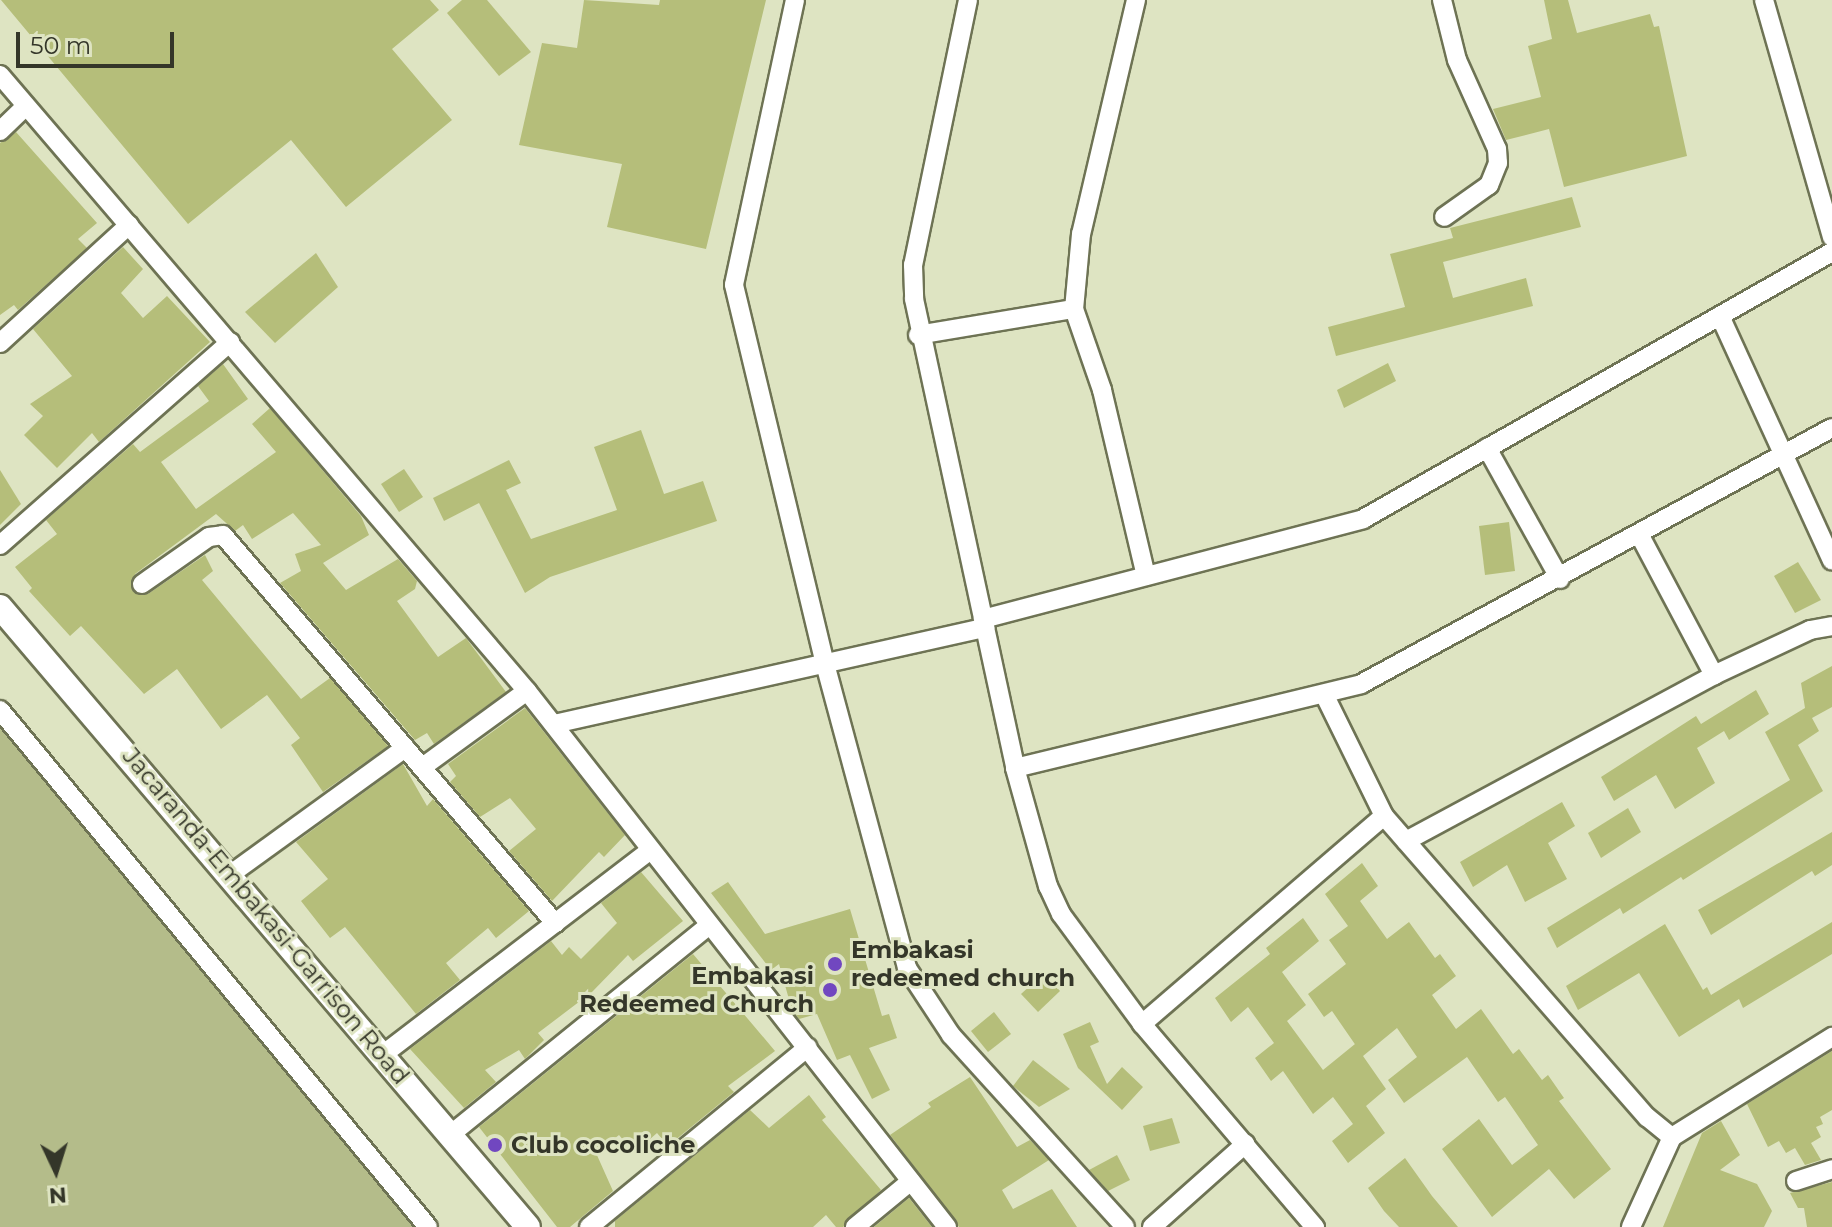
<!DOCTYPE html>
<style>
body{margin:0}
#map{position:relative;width:1832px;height:1227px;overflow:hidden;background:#dee4c2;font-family:Montserrat,sans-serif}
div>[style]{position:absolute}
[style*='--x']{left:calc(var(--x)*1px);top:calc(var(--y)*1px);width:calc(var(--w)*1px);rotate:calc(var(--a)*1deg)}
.green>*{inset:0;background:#b4bc8a}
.building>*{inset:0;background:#b5be7a}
.roads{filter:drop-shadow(2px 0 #6e7354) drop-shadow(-2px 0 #6e7354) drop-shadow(0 2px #6e7354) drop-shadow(0 -2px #6e7354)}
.street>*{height:18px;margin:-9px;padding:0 9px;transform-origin:9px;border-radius:9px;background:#fff}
.secondary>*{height:24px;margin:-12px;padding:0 12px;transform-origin:12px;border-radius:12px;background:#fff}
.dots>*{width:22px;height:22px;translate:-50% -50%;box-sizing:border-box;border:4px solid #dee4c2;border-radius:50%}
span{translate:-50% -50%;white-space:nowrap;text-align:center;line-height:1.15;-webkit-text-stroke:6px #dee4c2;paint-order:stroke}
.street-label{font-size:24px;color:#343629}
.poi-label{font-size:24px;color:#343629;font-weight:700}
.left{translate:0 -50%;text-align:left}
.right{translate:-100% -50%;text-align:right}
.north{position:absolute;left:16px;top:1131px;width:80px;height:80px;-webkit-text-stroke:6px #dee4c2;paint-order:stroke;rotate:176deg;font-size:22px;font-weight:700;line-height:32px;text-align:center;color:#343629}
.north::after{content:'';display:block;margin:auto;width:28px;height:36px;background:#343629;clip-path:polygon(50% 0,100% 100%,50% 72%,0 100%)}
.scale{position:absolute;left:16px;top:32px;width:158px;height:36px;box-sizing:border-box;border:4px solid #343629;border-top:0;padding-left:10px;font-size:24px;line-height:28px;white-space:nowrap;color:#343629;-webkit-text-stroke:6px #dee4c2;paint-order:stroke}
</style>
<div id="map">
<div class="green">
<div style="clip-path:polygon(0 726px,416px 1227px,0 1227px)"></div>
</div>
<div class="building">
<div style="clip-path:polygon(1px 0,430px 0,439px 10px,392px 49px,452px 120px,346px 207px,291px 140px,188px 224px)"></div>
<div style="clip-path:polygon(462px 0,487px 0,531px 52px,499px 76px,447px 13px)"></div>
<div style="clip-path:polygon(584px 0,659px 5px,660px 0,766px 0,706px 249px,607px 227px,622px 164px,519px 145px,542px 43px,577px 48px)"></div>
<div style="clip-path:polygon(1544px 0,1568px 0,1577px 33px,1650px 14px,1654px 27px,1659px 26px,1687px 156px,1564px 187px,1549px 129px,1506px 140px,1493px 109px,1541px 97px,1528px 46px,1552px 39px)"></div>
<div style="clip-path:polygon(16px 132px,97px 223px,78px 239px,87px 248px,18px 310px,14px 305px,0 315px,0 143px)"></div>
<div style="clip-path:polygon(1572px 197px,1581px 227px,1443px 262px,1453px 298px,1526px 278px,1533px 306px,1336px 356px,1328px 327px,1405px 307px,1390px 254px,1453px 238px,1450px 228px)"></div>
<div style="clip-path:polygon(123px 247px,143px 269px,121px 293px,143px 318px,167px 296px,210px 342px,99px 442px,92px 433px,57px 468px,24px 435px,43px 416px,30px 404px,72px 376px,33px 329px)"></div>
<div style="clip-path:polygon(316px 253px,338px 287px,275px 343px,245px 312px)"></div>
<div style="clip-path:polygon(1388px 363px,1396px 381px,1344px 408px,1337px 390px)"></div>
<div style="clip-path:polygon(223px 364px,248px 399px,161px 462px,196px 509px,276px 452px,252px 424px,270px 408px,361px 516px,369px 535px,323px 563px,346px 590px,398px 559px,417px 581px,415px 589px,397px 601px,438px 657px,466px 638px,506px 692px,434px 744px,427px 733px,415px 740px,280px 583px,301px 571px,295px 554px,321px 545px,293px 513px,252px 539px,243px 525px,235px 531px,216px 514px,135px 574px,132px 590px,148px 594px,205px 555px,213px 571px,202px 580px,301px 699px,330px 678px,388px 746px,323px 792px,291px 745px,300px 738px,267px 695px,221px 729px,177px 669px,144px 694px,81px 626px,70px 636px,29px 591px,32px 588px,15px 567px,57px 534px,46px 520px,133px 444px,140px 452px,209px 401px,198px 386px)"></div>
<div style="clip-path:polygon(641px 430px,664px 494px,703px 481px,717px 521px,550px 577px,525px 593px,479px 503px,444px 521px,433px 498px,509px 460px,521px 483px,506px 490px,531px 539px,617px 510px,594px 447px)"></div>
<div style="clip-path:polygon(404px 469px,423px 497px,399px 512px,381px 484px)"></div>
<div style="clip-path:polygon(0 470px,21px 504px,0 525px)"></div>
<div style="clip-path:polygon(1509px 522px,1515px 571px,1485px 575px,1479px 526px)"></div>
<div style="clip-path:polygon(1798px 562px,1821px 600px,1795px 613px,1774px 576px)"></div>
<div style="clip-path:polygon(1832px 666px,1832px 707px,1812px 718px,1819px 731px,1798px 745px,1823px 791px,1683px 880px,1681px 877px,1623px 914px,1620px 908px,1557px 948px,1547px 928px,1790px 780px,1765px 732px,1805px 708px,1801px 683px)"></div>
<div style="clip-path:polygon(1756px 690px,1769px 714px,1729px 740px,1724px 731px,1697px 748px,1715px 783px,1675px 809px,1656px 775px,1614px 801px,1601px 777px,1696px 716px,1701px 724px)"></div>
<div style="clip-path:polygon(525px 708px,625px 835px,604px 857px,599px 852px,552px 901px,509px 851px,536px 829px,510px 798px,480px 817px,450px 782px,456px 776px,448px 764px)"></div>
<div style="clip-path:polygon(403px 764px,427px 806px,433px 799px,529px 911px,496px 938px,488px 928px,446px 963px,460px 980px,416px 1014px,345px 927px,330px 938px,301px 901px,328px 879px,296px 842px)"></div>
<div style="clip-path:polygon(1562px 802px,1575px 826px,1548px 843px,1567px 879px,1525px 902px,1507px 865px,1473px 887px,1460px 862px)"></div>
<div style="clip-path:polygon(1628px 808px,1641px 832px,1601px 858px,1588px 833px)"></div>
<div style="clip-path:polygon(1832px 832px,1832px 865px,1815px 876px,1812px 871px,1711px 935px,1698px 910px)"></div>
<div style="clip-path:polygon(1362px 863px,1378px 886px,1360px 901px,1387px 939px,1409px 922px,1435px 958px,1440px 954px,1456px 976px,1432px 995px,1456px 1029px,1481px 1009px,1513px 1054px,1519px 1049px,1542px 1080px,1548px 1075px,1564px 1098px,1559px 1101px,1611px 1169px,1574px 1199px,1549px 1169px,1492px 1217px,1442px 1149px,1479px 1119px,1512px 1165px,1538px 1145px,1505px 1097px,1498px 1102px,1467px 1057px,1404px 1103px,1388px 1080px,1417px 1057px,1397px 1028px,1363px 1056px,1386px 1089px,1366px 1106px,1385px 1133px,1348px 1163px,1332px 1141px,1353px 1124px,1333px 1097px,1313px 1114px,1283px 1071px,1271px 1081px,1255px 1058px,1274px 1043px,1248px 1007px,1231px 1022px,1215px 998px,1270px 954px,1266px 948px,1303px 918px,1319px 941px,1282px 972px,1306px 1005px,1287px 1021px,1323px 1070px,1355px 1044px,1361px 1053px,1332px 1011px,1324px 1017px,1308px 994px,1346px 964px,1329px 940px,1348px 926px,1325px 894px)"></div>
<div style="clip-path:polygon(641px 872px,683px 921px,633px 961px,628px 955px,592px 992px,538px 1033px,544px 1040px,525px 1059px,519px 1050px,485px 1070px,496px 1082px,464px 1108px,410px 1049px,551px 941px,562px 955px,569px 947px,581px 959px,617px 923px,601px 903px)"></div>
<div style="clip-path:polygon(728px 882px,765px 934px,850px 909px,882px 1016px,889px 1014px,897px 1038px,869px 1048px,890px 1090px,872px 1099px,850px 1055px,837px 1060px,817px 1014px,799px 1019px,792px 1010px,779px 964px,771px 970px,711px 893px)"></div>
<div style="clip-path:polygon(1832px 922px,1832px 954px,1743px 1008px,1739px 999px,1679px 1037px,1639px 973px,1578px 1010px,1566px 986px,1665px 924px,1703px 990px,1707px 987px,1711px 995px)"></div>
<div style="clip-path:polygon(693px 954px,775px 1051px,728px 1086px,734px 1092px,668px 1146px,657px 1133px,634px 1153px,619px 1135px,596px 1153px,613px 1191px,570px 1227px,557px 1227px,479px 1127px)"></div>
<div style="clip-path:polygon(1044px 973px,1060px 991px,1038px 1012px,1021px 994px)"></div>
<div style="clip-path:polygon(994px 1012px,1011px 1034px,988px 1052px,971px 1031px)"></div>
<div style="clip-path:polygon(1090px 1022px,1099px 1042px,1090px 1046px,1107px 1084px,1122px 1067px,1143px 1087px,1122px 1110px,1078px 1068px,1063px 1034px)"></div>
<div style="clip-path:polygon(1832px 1051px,1832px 1110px,1820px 1117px,1823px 1124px,1816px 1127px,1821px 1137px,1811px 1143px,1821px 1160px,1805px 1165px,1795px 1148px,1786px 1153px,1779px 1141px,1768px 1147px,1747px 1104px)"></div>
<div style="clip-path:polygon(1033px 1060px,1070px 1089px,1039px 1107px,1013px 1086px)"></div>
<div style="clip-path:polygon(970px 1077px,1017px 1147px,1030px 1140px,1049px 1160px,1002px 1190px,1013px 1209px,1052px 1189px,1077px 1227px,959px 1227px,894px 1140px,890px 1135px,931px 1107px,928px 1103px)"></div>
<div style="clip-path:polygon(809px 1095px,826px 1117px,822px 1120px,881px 1190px,843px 1227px,836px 1227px,826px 1215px,813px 1227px,615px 1227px,615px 1221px,750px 1110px,769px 1128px)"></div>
<div style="clip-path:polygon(1172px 1118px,1180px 1143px,1150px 1151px,1143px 1126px)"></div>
<div style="clip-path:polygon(1721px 1121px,1740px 1155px,1720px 1170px,1757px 1184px,1772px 1211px,1764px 1227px,1663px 1227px,1702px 1133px)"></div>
<div style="clip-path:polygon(1117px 1155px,1130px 1180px,1108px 1191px,1089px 1170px)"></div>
<div style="clip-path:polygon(1405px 1158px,1432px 1196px,1458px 1227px,1399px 1227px,1384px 1211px,1368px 1188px)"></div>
<div style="clip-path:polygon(1832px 1182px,1832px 1227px,1807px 1227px,1804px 1208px,1798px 1208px,1790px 1193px)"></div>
<div style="clip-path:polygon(909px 1198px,932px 1227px,874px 1227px)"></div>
</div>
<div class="roads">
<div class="street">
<div style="--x:795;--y:0;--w:291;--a:102.1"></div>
<div style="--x:734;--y:285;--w:386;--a:76.5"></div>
<div style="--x:824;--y:660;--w:319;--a:74.9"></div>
<div style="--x:907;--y:968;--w:80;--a:56.7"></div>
<div style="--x:951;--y:1035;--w:259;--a:47.8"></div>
<div style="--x:968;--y:0;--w:271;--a:101.7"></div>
<div style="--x:913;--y:265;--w:34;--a:88"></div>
<div style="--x:914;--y:299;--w:480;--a:77.8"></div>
<div style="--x:1015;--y:768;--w:123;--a:74.4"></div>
<div style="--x:1048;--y:886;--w:31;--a:65"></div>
<div style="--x:1061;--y:914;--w:137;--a:53.6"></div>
<div style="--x:1142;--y:1024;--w:267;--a:49.6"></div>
<div style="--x:1136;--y:0;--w:240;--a:103.2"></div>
<div style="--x:1081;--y:234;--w:75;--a:95.3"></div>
<div style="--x:1074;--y:309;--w:86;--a:70.9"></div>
<div style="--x:1102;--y:390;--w:191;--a:76.7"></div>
<div style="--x:1442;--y:0;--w:62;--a:76"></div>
<div style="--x:1457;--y:60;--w:98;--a:65.8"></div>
<div style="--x:1497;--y:149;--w:14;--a:86"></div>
<div style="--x:1498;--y:163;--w:24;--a:112"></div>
<div style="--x:1489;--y:185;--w:55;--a:144.6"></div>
<div style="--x:1764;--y:0;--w:247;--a:74"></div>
<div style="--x:0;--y:75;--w:811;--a:49.45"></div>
<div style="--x:527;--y:691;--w:681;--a:51.92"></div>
<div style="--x:0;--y:131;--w:36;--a:-44"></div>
<div style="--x:1720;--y:316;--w:269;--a:65.4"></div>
<div style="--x:918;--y:335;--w:158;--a:-9.5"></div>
<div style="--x:0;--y:343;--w:175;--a:-42.5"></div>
<div style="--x:1487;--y:448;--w:150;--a:60.9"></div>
<div style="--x:1639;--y:534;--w:160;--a:62"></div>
<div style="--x:0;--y:545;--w:307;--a:-41.4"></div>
<div style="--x:142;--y:584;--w:82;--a:-35"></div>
<div style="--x:209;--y:537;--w:14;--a:-8"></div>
<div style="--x:223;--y:535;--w:511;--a:49.45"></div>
<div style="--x:983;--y:619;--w:393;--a:-14.7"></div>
<div style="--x:1363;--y:519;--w:540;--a:-29.65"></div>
<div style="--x:1325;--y:696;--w:134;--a:63.8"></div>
<div style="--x:1384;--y:816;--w:400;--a:48.9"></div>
<div style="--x:1647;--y:1117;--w:32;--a:39"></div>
<div style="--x:1672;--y:1137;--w:99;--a:114.5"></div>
<div style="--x:0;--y:710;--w:671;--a:50.38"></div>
<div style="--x:554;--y:724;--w:442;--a:-12.6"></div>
<div style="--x:424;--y:766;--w:127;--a:-36.1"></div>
<div style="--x:1015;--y:768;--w:356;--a:-13.6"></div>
<div style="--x:1361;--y:684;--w:536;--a:-28.53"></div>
<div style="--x:1406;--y:841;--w:350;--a:-28.3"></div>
<div style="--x:1714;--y:675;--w:106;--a:-25.1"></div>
<div style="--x:1810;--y:630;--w:22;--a:-10"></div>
<div style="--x:231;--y:874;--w:215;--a:-35.9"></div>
<div style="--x:1142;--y:1024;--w:319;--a:-40.7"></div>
<div style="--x:385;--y:1053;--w:332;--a:-37.4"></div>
<div style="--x:450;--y:1135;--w:331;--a:-39"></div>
<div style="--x:1672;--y:1137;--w:189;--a:-32"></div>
<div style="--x:1796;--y:1181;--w:38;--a:-18"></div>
<div style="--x:589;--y:1227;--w:283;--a:-39.4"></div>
<div style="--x:855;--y:1227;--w:72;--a:-39.4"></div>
<div style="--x:1152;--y:1227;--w:125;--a:-41.7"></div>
</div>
<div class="secondary">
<div style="--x:0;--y:607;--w:814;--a:49.58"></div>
</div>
</div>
<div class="dots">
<div style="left:835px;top:964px;background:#7147c0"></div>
<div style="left:830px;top:990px;background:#7147c0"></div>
<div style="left:495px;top:1145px;background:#7147c0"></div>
</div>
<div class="street-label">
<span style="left:266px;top:916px;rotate:50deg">Jacaranda-Embakasi-Garrison Road</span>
</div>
<div class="poi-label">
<span class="left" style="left:851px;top:964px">Embakasi<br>redeemed church</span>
<span class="right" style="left:814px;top:990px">Embakasi<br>Redeemed Church</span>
<span class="left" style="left:511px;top:1145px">Club cocoliche</span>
</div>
<div class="north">N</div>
<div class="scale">50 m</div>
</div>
